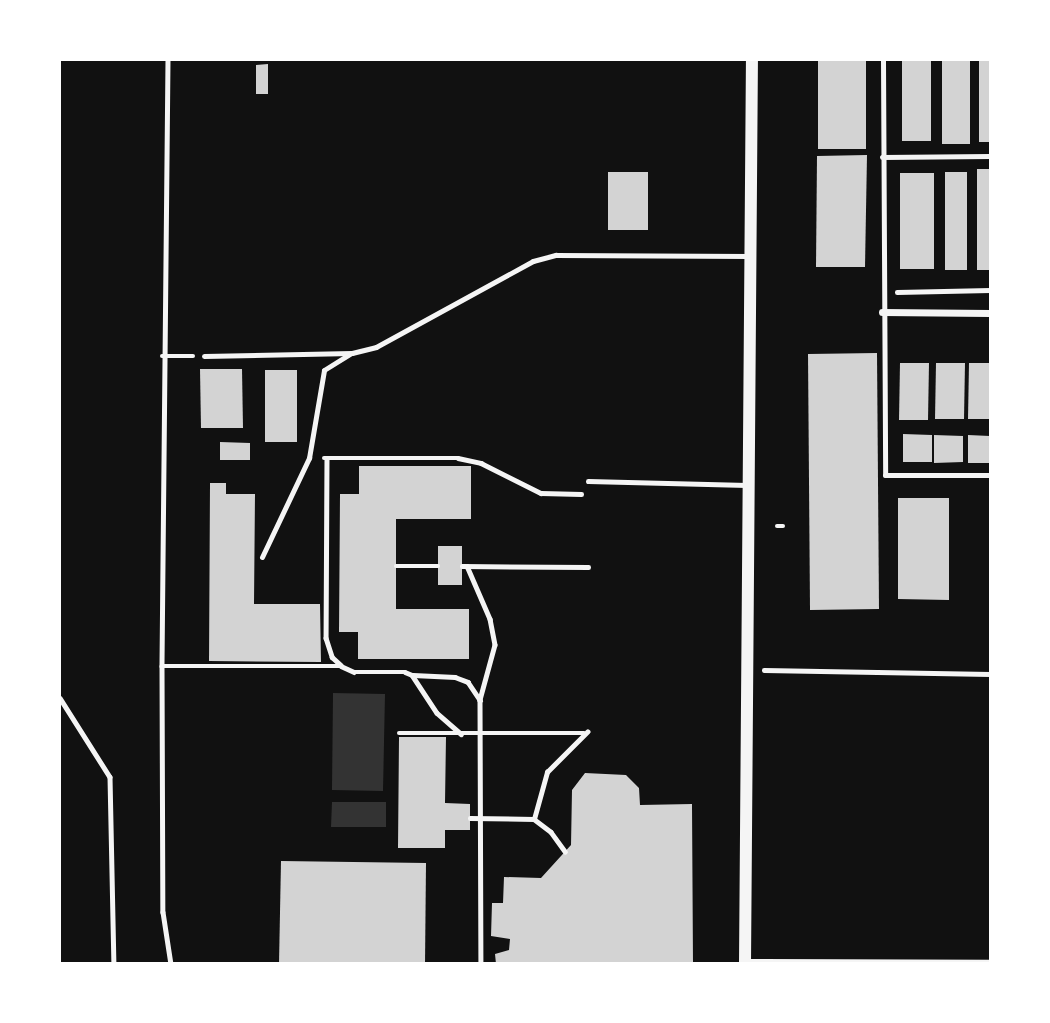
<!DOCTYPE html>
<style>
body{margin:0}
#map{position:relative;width:1050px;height:1023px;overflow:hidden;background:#111;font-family:Karla,sans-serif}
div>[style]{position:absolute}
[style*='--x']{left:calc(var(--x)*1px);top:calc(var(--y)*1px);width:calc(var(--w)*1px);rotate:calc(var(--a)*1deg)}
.water>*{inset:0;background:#333}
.building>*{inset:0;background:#d3d3d3}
.path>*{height:4.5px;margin:-2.25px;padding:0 2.25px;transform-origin:2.25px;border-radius:2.25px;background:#f5f5f5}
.service>*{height:5px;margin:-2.5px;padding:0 2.5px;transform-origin:2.5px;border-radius:2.5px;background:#f5f5f5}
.minor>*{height:7px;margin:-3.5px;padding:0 3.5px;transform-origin:3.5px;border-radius:3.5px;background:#f5f5f5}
.tertiary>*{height:12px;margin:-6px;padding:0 6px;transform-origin:6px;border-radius:6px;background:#f5f5f5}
span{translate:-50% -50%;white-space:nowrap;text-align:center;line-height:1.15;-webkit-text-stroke:7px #fff;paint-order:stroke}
.frame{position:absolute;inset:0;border:61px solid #fff;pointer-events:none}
</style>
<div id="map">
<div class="water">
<div style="clip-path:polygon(333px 693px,385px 694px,383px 791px,332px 790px)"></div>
<div style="clip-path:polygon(332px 802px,386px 802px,386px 827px,331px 827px)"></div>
</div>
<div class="building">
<div style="clip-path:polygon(818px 60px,866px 60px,866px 149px,818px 149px)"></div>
<div style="clip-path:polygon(902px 60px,931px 60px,931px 141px,902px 141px)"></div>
<div style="clip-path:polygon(942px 60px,970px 60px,970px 144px,942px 144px)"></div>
<div style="clip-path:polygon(979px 60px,990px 60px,990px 142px,979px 142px)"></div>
<div style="clip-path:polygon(268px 64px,268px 94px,256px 94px,256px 65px)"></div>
<div style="clip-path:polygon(867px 155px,865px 267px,816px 267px,817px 156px)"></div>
<div style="clip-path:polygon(977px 169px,990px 169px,990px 270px,977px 270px)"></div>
<div style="clip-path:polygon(608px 172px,648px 172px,648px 230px,608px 230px)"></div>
<div style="clip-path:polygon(945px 172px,967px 172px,967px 270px,945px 270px)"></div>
<div style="clip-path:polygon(900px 173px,934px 173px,934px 269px,900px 269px)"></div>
<div style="clip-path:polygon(877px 353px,879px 609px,810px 610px,808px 354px)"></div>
<div style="clip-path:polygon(900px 363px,929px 363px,928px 420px,899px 420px)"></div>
<div style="clip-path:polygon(936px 363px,965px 363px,964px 419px,935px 419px)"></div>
<div style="clip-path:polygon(969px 363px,990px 363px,990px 419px,968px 419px)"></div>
<div style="clip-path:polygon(200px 369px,242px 369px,243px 428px,201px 428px)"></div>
<div style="clip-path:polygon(265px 370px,297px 370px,297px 442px,265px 442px)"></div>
<div style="clip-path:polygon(903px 434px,932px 435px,932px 462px,903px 462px)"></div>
<div style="clip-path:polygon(934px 435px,963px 436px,963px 462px,934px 463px)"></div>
<div style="clip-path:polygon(968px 435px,990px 436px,990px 463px,968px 463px)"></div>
<div style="clip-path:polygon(220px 442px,250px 443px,250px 460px,220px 460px)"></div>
<div style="clip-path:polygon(359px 466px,471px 466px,471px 519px,396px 519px,396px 609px,469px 609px,469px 659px,358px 659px,358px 632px,339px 632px,340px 494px,359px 494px)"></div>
<div style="clip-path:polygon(210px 483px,226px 483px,226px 494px,255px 494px,254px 604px,320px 604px,321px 662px,209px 661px)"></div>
<div style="clip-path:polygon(898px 498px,949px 498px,949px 600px,898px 599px)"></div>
<div style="clip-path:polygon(438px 546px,462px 546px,462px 585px,438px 585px)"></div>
<div style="clip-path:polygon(399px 737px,446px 737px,445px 803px,470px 804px,470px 830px,445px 830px,445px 848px,398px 848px)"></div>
<div style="clip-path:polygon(585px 773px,626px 775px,639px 788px,640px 805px,692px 804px,693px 964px,496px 964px,495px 954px,509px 950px,510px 939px,491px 936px,492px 903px,503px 903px,504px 877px,541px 878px,571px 845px,572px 790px)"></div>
<div style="clip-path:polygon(281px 861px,426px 863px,425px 964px,279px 964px)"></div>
</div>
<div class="path">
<div style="--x:168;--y:60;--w:606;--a:90.57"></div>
<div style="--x:162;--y:666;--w:246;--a:89.8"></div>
<div style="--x:163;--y:912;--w:53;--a:81.3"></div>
<div style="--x:897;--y:292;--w:93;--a:-1.2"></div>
<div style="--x:162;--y:356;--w:31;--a:0"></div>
<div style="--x:324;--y:458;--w:134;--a:0"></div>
<div style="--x:458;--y:458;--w:24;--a:12"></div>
<div style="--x:481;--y:463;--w:67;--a:26.6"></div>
<div style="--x:541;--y:493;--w:40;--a:1.4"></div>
<div style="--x:327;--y:458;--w:180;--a:90.3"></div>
<div style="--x:326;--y:638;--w:20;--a:72"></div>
<div style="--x:332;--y:657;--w:12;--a:42"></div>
<div style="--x:777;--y:526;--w:6;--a:0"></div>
<div style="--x:396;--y:566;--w:42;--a:0"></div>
<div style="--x:462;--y:566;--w:126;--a:0.5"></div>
<div style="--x:467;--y:566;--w:58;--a:66.5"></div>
<div style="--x:490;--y:619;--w:26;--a:79"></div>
<div style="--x:495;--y:645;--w:57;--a:105.3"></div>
<div style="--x:480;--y:700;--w:264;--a:89.8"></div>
<div style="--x:162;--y:666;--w:179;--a:0"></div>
<div style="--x:341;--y:666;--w:14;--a:25"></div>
<div style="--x:354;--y:672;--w:51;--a:0"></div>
<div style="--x:405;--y:672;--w:8;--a:23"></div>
<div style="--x:412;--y:675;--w:45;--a:56.7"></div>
<div style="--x:437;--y:713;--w:32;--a:41"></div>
<div style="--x:764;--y:670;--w:226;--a:1"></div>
<div style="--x:413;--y:675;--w:42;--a:2.7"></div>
<div style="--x:455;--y:677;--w:14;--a:21"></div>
<div style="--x:468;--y:682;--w:22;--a:56"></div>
<div style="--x:60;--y:698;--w:93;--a:57.7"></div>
<div style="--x:110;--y:777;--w:187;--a:88.8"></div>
<div style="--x:399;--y:733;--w:185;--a:0"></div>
<div style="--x:470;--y:818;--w:64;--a:0.9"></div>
<div style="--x:534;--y:819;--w:21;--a:37"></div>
<div style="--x:551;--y:832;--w:24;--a:54"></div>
<div style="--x:534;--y:819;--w:49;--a:-74.5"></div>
<div style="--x:547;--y:772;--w:57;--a:-45"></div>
</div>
<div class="service">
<div style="--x:883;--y:60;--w:415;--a:89.7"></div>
<div style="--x:885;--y:475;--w:105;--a:0"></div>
<div style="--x:882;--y:157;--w:108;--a:-0.5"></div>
<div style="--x:204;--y:356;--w:148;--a:-1.2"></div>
<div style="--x:352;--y:353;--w:25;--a:-14"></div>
<div style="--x:376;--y:347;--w:179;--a:-28.7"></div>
<div style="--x:533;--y:261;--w:24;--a:-15"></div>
<div style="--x:556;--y:255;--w:193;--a:0.3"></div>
<div style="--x:588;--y:481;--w:159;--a:1.4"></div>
<div style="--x:262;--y:557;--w:110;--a:-64.6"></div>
<div style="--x:309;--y:458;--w:89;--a:-80.3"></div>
<div style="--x:324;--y:370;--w:31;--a:-32"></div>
</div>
<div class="minor">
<div style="--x:882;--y:312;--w:108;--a:0.5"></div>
<div style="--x:745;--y:962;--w:245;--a:0.2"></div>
</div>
<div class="tertiary">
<div style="--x:745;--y:964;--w:904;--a:-89.56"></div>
</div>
<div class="frame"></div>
</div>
